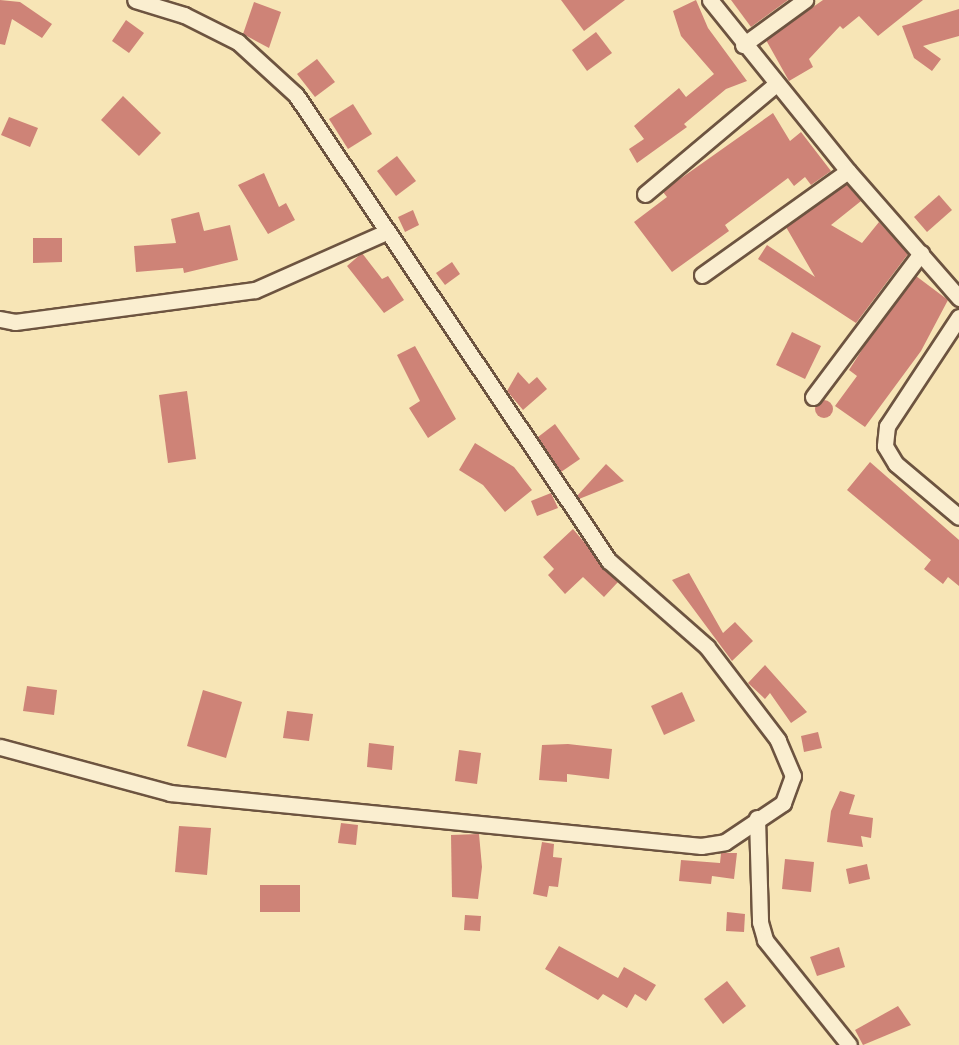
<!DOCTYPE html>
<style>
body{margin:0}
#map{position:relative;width:959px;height:1045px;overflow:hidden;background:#f7e5b6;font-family:"IM FELL French Canon",serif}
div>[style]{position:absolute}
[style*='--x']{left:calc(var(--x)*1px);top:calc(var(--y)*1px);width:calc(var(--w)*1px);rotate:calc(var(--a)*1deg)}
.building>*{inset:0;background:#ce8377}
.round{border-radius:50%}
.roads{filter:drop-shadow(2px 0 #6d5440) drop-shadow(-2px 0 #6d5440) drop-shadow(0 2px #6d5440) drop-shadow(0 -2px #6d5440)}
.street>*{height:15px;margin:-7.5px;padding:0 7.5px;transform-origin:7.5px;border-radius:7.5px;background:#faeed0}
span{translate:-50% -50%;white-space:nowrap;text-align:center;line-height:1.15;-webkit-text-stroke:6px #faeed0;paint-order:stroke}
</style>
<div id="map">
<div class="building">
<div style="clip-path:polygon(0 0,20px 2px,52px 24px,42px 38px,12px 19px,5px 45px,0 44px)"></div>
<div style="clip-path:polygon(561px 0,625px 0,584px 31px)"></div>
<div style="clip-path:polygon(696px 0,708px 28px,747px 81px,726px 89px,684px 124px,687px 127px,637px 163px,629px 149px,644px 139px,634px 126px,679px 88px,686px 97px,714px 74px,681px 36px,673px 11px)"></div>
<div style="clip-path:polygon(731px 0,788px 0,751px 27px)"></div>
<div style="clip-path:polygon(823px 0,923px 0,878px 36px,859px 16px,843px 29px,840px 26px,809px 59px,813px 67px,789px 81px,766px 40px)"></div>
<div style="clip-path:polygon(254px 2px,281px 12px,269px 48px,243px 34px)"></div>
<div style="clip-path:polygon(959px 9px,959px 36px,923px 46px,941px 59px,932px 71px,914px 58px,902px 26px)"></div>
<div style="clip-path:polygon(126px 20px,144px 33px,129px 53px,112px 41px)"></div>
<div style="clip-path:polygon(596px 32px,612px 53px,587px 71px,572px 50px)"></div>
<div style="clip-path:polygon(317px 59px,335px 82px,315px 97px,297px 74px)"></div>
<div style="clip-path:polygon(123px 96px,161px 133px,139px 156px,101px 120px)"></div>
<div style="clip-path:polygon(353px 104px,372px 134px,348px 149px,329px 119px)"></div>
<div style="clip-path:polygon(773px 113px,790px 141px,801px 132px,831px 171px,811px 185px,805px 177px,794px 186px,788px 178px,725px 225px,729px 231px,672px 272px,634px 222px,667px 197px,663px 192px,670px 186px)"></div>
<div style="clip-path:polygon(9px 117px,38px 128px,30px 147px,1px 135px)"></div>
<div style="clip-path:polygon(397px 156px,416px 181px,396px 196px,377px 171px)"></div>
<div style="clip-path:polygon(264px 173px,279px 207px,286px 203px,295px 220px,268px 234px,238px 185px)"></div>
<div style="clip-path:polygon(846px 184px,861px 201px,831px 225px,862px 243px,879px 222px,908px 254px,856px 323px,758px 259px,767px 245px,815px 277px,786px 227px)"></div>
<div style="clip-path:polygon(939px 195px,952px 210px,927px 232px,914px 217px)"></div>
<div style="clip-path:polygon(413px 210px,419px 225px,405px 232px,398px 217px)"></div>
<div style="clip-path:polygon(199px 212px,204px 231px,230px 225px,238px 260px,184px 273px,183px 268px,136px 272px,134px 246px,176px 243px,171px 219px)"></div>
<div style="clip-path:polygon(33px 238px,62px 238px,62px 262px,33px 263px)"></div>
<div style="clip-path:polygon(362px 253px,382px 279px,388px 276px,404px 300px,384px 313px,347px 266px)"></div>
<div style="clip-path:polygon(452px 262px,460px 274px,445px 285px,436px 273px)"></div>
<div style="clip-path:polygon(916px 276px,948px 300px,921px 351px,865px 427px,835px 406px,857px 376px,849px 370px,867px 342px)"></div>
<div style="clip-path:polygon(792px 332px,821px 346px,805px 379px,776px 365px)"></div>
<div style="clip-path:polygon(415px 346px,456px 419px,428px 438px,409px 408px,420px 401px,397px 355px)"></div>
<div style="clip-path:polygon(518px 372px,529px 384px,537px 377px,547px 389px,523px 410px,507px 391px)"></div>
<div style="clip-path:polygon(187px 391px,196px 459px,168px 463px,159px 395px)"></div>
<div class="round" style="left:815px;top:400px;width:18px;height:18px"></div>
<div style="clip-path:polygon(555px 424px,580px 459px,561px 472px,538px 437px)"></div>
<div style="clip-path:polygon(475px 443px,514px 467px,532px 490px,505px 512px,483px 485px,459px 470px)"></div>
<div style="clip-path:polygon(870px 462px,959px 540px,959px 586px,948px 577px,943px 584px,924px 569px,931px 560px,847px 490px)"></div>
<div style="clip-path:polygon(606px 464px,624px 481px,579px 499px,577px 496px)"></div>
<div style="clip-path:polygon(551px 493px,558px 508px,537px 516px,531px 501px)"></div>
<div style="clip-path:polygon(573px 529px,618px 582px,604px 597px,583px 577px,565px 594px,548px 575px,554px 569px,543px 557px)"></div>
<div style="clip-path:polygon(689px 573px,723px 633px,735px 622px,753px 641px,732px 661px,672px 580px)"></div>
<div style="clip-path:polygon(765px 665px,807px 712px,791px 723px,770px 693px,765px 699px,748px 683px)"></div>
<div style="clip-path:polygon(27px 686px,57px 690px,54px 715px,23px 711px)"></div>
<div style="clip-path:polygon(203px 690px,242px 702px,226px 758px,187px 746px)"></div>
<div style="clip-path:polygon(682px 692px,695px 721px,664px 735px,651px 706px)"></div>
<div style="clip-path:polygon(287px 711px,313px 714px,309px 741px,283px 738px)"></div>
<div style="clip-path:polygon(818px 732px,822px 748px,804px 752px,801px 736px)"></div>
<div style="clip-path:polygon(369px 743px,394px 746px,392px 770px,367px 767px)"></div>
<div style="clip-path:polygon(568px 744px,612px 749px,609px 779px,567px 774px,567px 782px,539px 780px,542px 745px)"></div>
<div style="clip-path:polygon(459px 750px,481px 753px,477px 784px,455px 781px)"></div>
<div style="clip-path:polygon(840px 791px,855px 795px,849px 814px,873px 818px,871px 838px,861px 836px,863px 847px,827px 842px,831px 811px)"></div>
<div style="clip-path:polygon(341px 823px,358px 825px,356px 845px,338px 843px)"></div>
<div style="clip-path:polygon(179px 826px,211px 828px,207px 875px,175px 872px)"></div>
<div style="clip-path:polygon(479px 834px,482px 867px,478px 899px,452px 897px,451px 835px)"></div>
<div style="clip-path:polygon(542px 842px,554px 844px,553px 857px,562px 858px,558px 887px,549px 886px,547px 897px,533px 894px)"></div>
<div style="clip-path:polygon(721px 853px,737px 853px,734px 879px,712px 876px,711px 884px,679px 881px,681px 860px,720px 863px)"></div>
<div style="clip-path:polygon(785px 859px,814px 862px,811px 892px,782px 889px)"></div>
<div style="clip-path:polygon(867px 864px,870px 879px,849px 884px,846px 869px)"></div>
<div style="clip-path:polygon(260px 885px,300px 885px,300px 912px,260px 912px)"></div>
<div style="clip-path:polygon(727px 912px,745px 914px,744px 932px,726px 931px)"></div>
<div style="clip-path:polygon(465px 915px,481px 916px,480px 931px,464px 930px)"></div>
<div style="clip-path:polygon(559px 946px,618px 978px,624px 967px,656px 985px,646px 1001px,635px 994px,627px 1008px,603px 994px,598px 1000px,545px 969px)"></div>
<div style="clip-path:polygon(839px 947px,845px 967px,817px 976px,810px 957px)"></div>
<div style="clip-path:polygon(727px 981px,746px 1006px,723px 1024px,704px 999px)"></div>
<div style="clip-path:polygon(898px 1006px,911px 1025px,863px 1045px,855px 1030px)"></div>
</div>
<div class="roads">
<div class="street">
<div style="--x:710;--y:0;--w:220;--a:51.1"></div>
<div style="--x:848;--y:171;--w:169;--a:48.8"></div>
<div style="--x:743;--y:45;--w:77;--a:-36"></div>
<div style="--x:645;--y:194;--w:171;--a:-40"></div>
<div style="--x:702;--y:275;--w:179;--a:-35.5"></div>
<div style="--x:959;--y:317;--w:131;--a:123.4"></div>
<div style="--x:887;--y:426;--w:20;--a:96"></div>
<div style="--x:885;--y:446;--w:21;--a:59"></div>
<div style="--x:896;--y:464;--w:82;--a:40.1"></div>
<div style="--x:0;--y:319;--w:15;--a:11"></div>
<div style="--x:15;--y:322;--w:242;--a:-7.6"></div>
<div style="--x:255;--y:290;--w:143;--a:-23.9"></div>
<div style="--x:813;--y:397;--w:180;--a:-53.1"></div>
<div style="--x:0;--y:747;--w:176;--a:15.1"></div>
<div style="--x:170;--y:793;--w:534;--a:5.7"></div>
<div style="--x:701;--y:846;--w:24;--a:-9"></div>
<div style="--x:725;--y:842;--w:70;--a:-33.9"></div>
<div style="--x:783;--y:803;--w:29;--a:-70"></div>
<div style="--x:793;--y:776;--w:39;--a:-113"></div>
<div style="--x:778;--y:740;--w:117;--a:-127.4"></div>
<div style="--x:707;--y:647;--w:130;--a:-138.7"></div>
<div style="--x:609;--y:561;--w:561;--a:-123.89"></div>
<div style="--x:296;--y:95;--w:79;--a:-137.6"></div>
<div style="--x:238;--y:42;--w:60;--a:-153.4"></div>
<div style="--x:184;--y:15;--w:51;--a:-163"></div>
<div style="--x:757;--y:818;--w:104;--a:88.3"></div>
<div style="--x:760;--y:922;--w:19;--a:74"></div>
<div style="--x:765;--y:940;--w:134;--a:51.3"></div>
</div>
</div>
</div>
